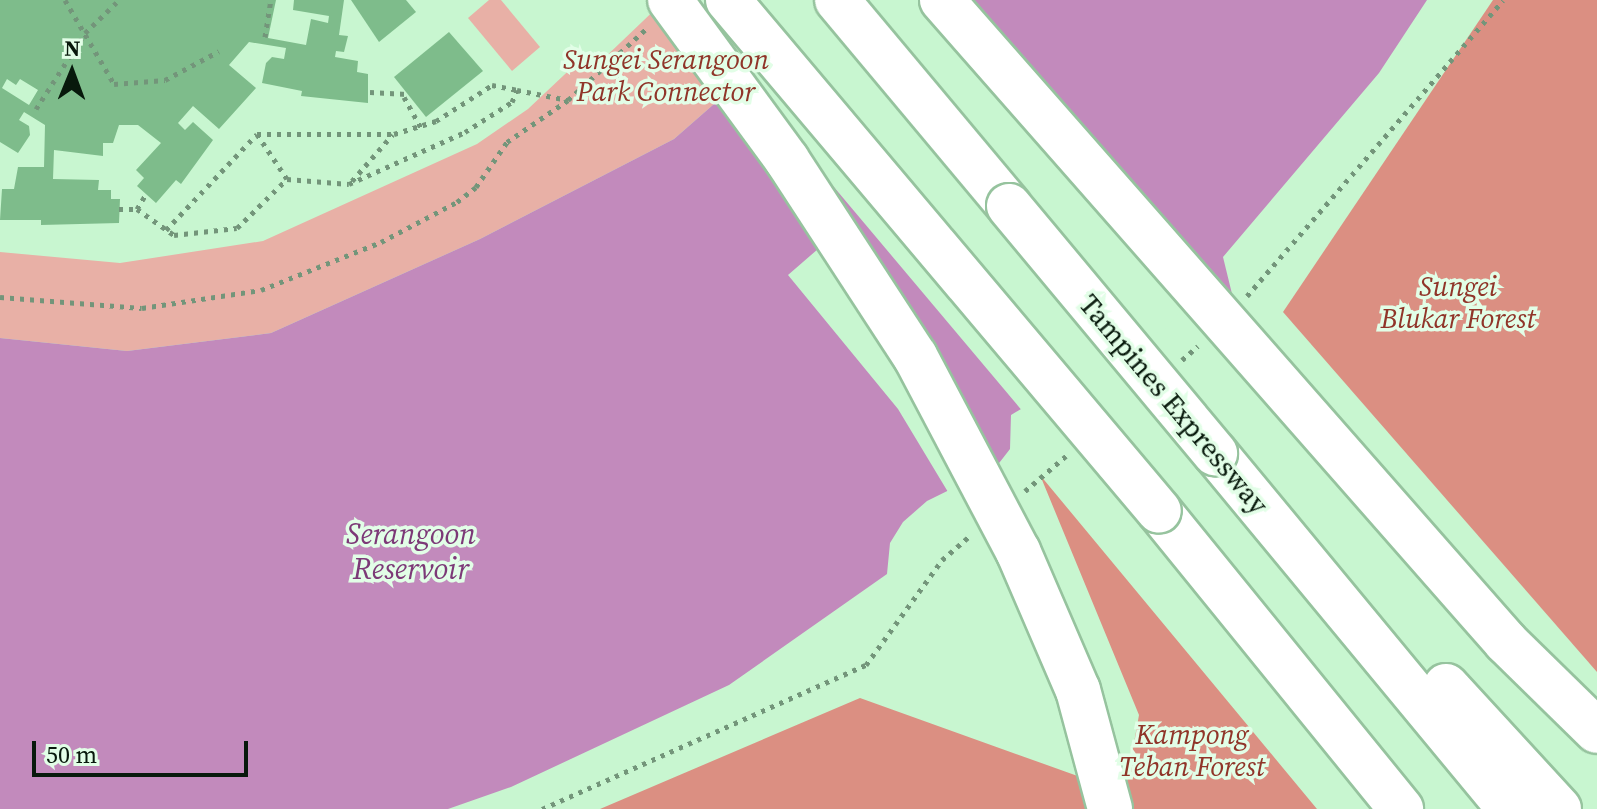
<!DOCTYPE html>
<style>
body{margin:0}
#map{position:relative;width:1597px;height:809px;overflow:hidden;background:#c8f6d0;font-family:"Source Serif 4",serif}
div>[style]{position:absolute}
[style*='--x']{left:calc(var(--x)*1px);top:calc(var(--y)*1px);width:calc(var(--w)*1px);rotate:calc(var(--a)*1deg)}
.green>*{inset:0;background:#e8b0a6}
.forest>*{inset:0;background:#db8f82}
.water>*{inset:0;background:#c28abc}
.pier>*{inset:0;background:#c8f6d0}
.building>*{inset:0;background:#7ebc8b}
.path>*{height:5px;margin-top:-2.5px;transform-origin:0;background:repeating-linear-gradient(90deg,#73957a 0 4px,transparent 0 10px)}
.roads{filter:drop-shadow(2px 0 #96c39e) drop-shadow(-2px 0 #96c39e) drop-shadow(0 2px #96c39e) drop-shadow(0 -2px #96c39e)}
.highway>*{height:44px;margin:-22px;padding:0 22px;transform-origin:22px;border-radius:22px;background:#fff}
.bridges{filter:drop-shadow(2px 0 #96c39e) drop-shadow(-2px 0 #96c39e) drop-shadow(0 2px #96c39e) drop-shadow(0 -2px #96c39e)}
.highway-bridge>*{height:44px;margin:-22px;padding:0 22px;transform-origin:22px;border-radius:22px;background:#fff}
span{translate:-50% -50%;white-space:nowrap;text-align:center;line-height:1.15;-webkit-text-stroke:7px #e2fee7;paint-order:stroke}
.park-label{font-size:28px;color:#903529;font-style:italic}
.street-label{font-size:28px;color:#08190c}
.water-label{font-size:30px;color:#7c3977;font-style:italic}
.north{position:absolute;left:32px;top:32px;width:80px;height:80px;-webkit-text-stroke:6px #e2fee7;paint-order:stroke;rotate:1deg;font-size:22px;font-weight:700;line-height:32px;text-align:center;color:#08190c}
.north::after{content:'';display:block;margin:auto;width:28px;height:36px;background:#08190c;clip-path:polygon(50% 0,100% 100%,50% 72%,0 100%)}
.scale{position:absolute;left:32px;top:741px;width:216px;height:36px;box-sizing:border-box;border:4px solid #08190c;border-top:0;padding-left:10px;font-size:24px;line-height:28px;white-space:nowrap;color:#08190c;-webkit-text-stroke:6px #e2fee7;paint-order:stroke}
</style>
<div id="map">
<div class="green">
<div style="clip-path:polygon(489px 0,501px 0,540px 47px,512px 71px,468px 18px)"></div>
<div style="clip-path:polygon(665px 0,738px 83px,674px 139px,480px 239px,271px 333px,127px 351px,0 338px,0 252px,120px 263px,263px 241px,477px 144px,528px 109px,581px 59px,598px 64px)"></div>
</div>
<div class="forest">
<div style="clip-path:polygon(1493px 0,1597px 0,1597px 672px,1283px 312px)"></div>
<div style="clip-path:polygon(1040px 475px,1317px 809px,600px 809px,860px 698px,1125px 793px,1139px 715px)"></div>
</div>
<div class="water">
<div style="clip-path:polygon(809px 0,1427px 0,1379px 73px,1223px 257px,1233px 298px,1195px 289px,1163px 325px,1011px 415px,1010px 449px,996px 467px,927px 501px,903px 522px,890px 543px,887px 574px,729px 685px,511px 787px,448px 809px,0 809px,0 338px,127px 351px,271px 333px,480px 239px,674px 139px,738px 83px)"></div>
</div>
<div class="pier">
<div style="clip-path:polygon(804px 0,973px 0,1237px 299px,1196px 293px,1166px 328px,1024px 413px,791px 136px,968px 494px,951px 497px,898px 409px,788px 275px,818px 249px,752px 143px,735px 81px)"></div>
</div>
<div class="building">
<div style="clip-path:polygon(evenodd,0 0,276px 0,268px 38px,306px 45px,311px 19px,328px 23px,329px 16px,293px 10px,294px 0,344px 0,339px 35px,348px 36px,344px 52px,336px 51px,335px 57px,358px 61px,357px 72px,368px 74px,368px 103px,301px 96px,302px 91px,262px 83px,266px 63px,272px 57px,284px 59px,286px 48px,249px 42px,229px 65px,256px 88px,219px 129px,193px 106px,178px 123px,185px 130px,193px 122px,213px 140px,181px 184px,176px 180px,156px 203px,137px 186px,144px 178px,136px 170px,161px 143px,138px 125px,119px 125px,113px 143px,103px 143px,103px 156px,54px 150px,53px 179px,99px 180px,98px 190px,111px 190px,111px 199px,120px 199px,119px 223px,41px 225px,41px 220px,0 220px,2px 189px,14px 189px,18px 167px,44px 167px,45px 125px,24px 112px,19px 120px,29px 126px,30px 135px,18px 153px,0 142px,0 0,7px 79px,16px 85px,20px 79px,38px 90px,29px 105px,2px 88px,7px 79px)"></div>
<div style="clip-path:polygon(351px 0,406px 0,416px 12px,379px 42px)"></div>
<div style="clip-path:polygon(449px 32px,483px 71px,426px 117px,394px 77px)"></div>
</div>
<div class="path">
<div style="--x:65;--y:0;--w:97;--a:59.7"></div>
<div style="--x:114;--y:84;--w:51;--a:-4.5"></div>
<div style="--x:165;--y:80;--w:61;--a:-28.2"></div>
<div style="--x:265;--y:37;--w:37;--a:-81"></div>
<div style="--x:370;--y:92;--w:37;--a:3"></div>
<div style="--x:404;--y:97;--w:35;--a:61"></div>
<div style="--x:36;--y:109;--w:90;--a:-57.2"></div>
<div style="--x:85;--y:33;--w:47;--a:-44.1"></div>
<div style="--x:257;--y:134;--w:54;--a:56.3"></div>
<div style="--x:352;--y:181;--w:62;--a:-48.9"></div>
<div style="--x:119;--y:209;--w:18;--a:0"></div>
<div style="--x:137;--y:209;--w:17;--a:-59"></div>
<div style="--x:137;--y:209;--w:45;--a:35.1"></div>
<div style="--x:174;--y:235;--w:63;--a:-6.3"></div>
<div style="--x:237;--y:228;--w:70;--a:-44.4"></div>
<div style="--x:287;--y:179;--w:62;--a:4.6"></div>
<div style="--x:349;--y:184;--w:127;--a:-24.1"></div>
<div style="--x:465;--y:132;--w:56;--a:-32.6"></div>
<div style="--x:512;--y:102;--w:13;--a:-67"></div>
<div style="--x:517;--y:90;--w:52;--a:11.1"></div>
<div style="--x:166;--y:230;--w:132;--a:-46.5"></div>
<div style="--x:257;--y:134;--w:137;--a:0"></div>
<div style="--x:394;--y:134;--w:44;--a:-17.2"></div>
<div style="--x:436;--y:121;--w:67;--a:-32.7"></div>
<div style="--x:492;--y:85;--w:25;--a:11"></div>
<div style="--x:1247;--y:296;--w:391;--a:-49.1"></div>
<div style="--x:0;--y:297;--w:142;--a:4.4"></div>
<div style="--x:142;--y:308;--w:120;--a:-8.6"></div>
<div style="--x:261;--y:290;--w:129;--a:-21.8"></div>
<div style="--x:381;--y:242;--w:86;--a:-27.8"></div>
<div style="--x:457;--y:202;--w:24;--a:-38"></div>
<div style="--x:476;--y:187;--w:55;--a:-55.4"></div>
<div style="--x:507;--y:142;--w:74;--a:-34.5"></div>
<div style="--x:568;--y:100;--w:107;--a:-42.3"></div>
<div style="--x:1182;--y:360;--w:21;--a:-41"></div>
<div style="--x:1025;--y:491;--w:54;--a:-40.5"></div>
<div style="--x:542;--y:809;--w:355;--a:-24"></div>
<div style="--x:866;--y:665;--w:130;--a:-54.1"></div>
<div style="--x:942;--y:560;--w:38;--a:-41"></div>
</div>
<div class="roads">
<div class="highway">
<div style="--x:837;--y:0;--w:268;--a:50.1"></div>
<div style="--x:1215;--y:453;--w:462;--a:50.4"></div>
<div style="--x:1159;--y:511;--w:384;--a:50.9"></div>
<div style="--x:1446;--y:686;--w:167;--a:47.4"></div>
</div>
</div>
<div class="bridges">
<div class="highway-bridge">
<div style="--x:670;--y:0;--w:198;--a:53.8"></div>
<div style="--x:787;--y:160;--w:234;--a:56.9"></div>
<div style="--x:915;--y:356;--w:221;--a:62.2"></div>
<div style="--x:1018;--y:551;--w:151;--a:66.7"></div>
<div style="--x:1078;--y:690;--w:123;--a:74.9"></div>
<div style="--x:728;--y:0;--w:668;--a:49.85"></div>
<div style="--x:942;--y:0;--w:855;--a:48.7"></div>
<div style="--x:1506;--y:642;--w:127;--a:44.4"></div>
<div style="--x:1009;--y:206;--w:322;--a:50.2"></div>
</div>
</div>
<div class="park-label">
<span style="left:666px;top:75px">Sungei Serangoon<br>Park Connector</span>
<span style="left:1458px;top:302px">Sungei<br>Blukar Forest</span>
<span style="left:1192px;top:750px">Kampong<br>Teban Forest</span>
</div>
<div class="street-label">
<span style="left:1174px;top:404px;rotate:50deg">Tampines Expressway</span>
</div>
<div class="water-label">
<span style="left:411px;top:551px">Serangoon<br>Reservoir</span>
</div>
<div class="north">N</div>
<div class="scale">50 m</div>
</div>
